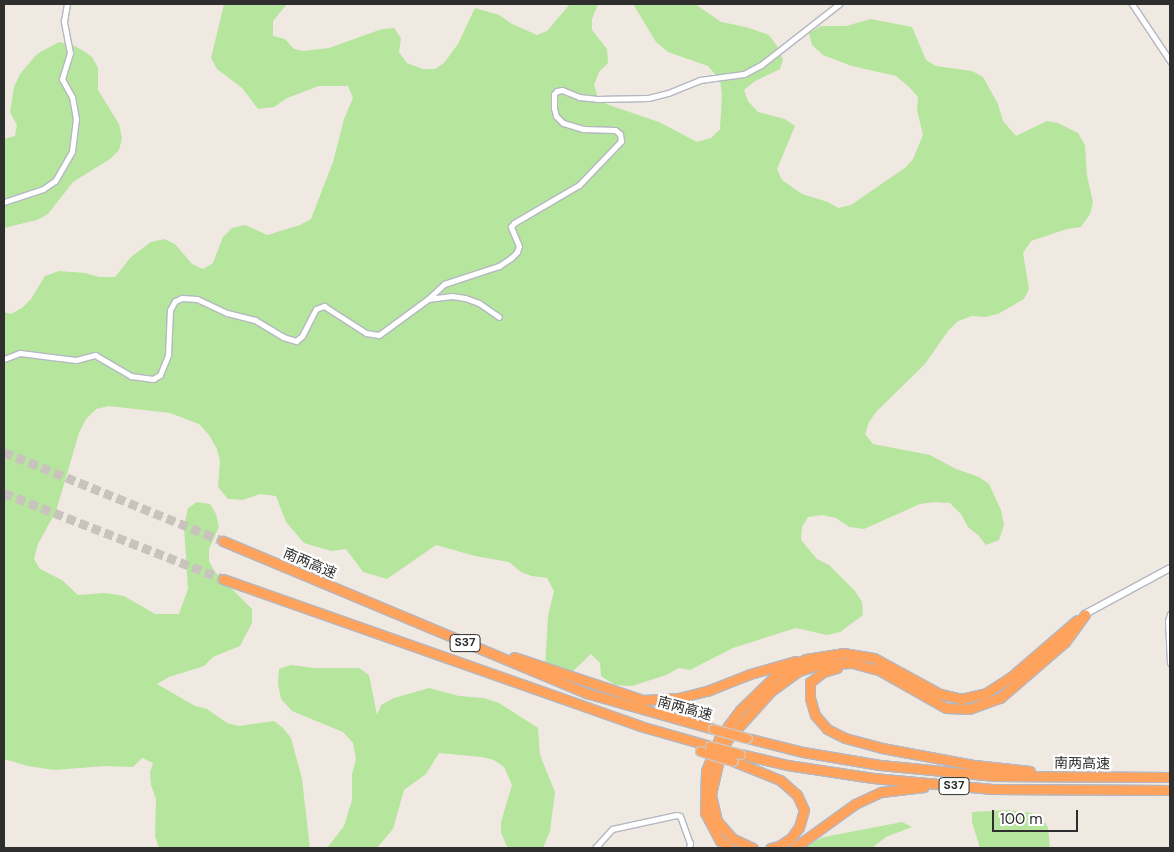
<!DOCTYPE html>
<meta charset="utf-8">
<style>
body{margin:0}
#map{position:relative;width:1174px;height:852px;overflow:hidden;background:#efe9e1;font-family:"DM Sans","Noto Sans SC",sans-serif}
div>[style]{position:absolute}
[style*='--x']{left:calc(var(--x)*1px);top:calc(var(--y)*1px);width:calc(var(--w)*1px);rotate:calc(var(--a)*1deg)}
.green>*{inset:0;background:#b6e59e}
.motorway-tunnel>*{height:9px;margin-top:-4.5px;transform-origin:0;background:repeating-linear-gradient(90deg,#c8c4bd 0 9px,transparent 0 13.5px)}
.roads{filter:drop-shadow(1px 0 #b4b7c1) drop-shadow(-1px 0 #b4b7c1) drop-shadow(0 1px #b4b7c1) drop-shadow(0 -1px #b4b7c1)}
.minor>*{height:5px;margin:-2.5px;padding:0 2.5px;transform-origin:2.5px;border-radius:2.5px;background:#fff}
.tertiary>*{height:6px;margin:-3px;padding:0 3px;transform-origin:3px;border-radius:3px;background:#fff}
.motorway>*{height:9px;margin:-4.5px;padding:0 4.5px;transform-origin:4.5px;border-radius:4.5px;background:#ffa35c}
.bridges{filter:drop-shadow(1px 0 #c9c9c9) drop-shadow(-1px 0 #c9c9c9) drop-shadow(0 1px #c9c9c9) drop-shadow(0 -1px #c9c9c9)}
.motorway-bridge>*{height:9px;margin:-4.5px;padding:0 4.5px;transform-origin:4.5px;border-radius:4.5px;background:#ffa35c}
span{translate:-50% -50%;white-space:nowrap;text-align:center;line-height:1.15;-webkit-text-stroke:4.5px #fff;paint-order:stroke}
.shield-label span{padding:1px 4px;background:#fff;border:1px solid;border-radius:4px;-webkit-text-stroke-width:0}
.shield-label{font-size:12px;color:#2e2e2e;font-weight:700}
.street-label{font-size:14px;color:#2e2e2e}
.frame{position:absolute;inset:0;border:5px solid #2e2e2e;pointer-events:none}
.scale{position:absolute;left:992px;top:810px;width:86px;height:22px;box-sizing:border-box;border:2px solid #2e2e2e;border-top:0;padding-left:6px;font-size:15px;line-height:18px;white-space:nowrap;color:#2e2e2e;-webkit-text-stroke:4px #fff;paint-order:stroke}
</style>
<div id="map">
<div class="green">
<div style="clip-path:polygon(224px 4px,287px 4px,273px 21px,273px 36px,285px 39px,294px 49px,304px 51px,329px 48px,382px 29px,394px 28px,401px 38px,399px 52px,407px 63px,423px 69px,435px 69px,444px 63px,458px 44px,475px 8px,499px 15px,512px 24px,537px 35px,547px 31px,570px 4px,598px 4px,592px 19px,592px 30px,607px 49px,608px 63px,599px 72px,594px 85px,598px 97px,606px 104px,659px 122px,697px 142px,711px 138px,720px 129px,722px 95px,720px 80px,708px 66px,668px 52px,656px 42px,633px 4px,695px 4px,721px 22px,746px 27px,769px 35px,777px 46px,783px 60px,780px 69px,755px 81px,744px 90px,748px 101px,758px 112px,785px 119px,795px 126px,777px 169px,782px 180px,802px 194px,828px 202px,838px 208px,851px 205px,906px 167px,913px 159px,923px 135px,917px 110px,918px 97px,908px 86px,896px 76px,852px 66px,823px 55px,812px 45px,809px 33px,821px 26px,846px 26px,871px 19px,912px 27px,926px 60px,936px 66px,972px 71px,983px 77px,998px 104px,1003px 121px,1016px 136px,1047px 121px,1058px 123px,1078px 133px,1085px 145px,1087px 176px,1093px 202px,1090px 214px,1081px 227px,1067px 229px,1031px 241px,1023px 253px,1029px 289px,1024px 299px,998px 314px,985px 317px,972px 316px,958px 321px,948px 331px,925px 364px,876px 412px,869px 422px,865px 434px,873px 444px,930px 455px,956px 469px,979px 477px,989px 484px,1001px 510px,1004px 525px,999px 540px,986px 545px,978px 535px,968px 527px,961px 514px,950px 503px,935px 502px,920px 504px,864px 529px,849px 527px,836px 518px,822px 515px,808px 517px,802px 527px,801px 540px,817px 559px,829px 565px,855px 591px,862px 602px,863px 615px,840px 632px,827px 635px,796px 628px,733px 648px,690px 670px,679px 668px,666px 675px,632px 686px,615px 685px,601px 676px,600px 663px,591px 654px,572px 672px,545px 667px,548px 616px,554px 591px,547px 578px,532px 576px,521px 572px,509px 562px,475px 556px,436px 545px,387px 579px,363px 572px,346px 549px,331px 551px,304px 543px,286px 522px,276px 496px,260px 494px,243px 500px,228px 499px,218px 487px,220px 461px,217px 449px,209px 435px,199px 424px,170px 413px,109px 406px,96px 409px,86px 419px,79px 433px,56px 511px,38px 544px,34px 559px,40px 569px,62px 580px,78px 595px,104px 593px,124px 596px,155px 614px,179px 614px,188px 589px,184px 526px,188px 508px,197px 502px,210px 504px,216px 514px,219px 527px,209px 549px,209px 561px,215px 572px,252px 609px,252px 623px,240px 646px,213px 657px,204px 666px,169px 677px,157px 684px,195px 706px,207px 709px,227px 723px,239px 726px,274px 721px,283px 728px,291px 738px,302px 779px,310px 848px,159px 848px,155px 836px,156px 799px,151px 785px,150px 773px,153px 763px,142px 758px,133px 767px,105px 766px,54px 770px,28px 766px,4px 759px,4px 312px,11px 314px,22px 308px,31px 299px,45px 276px,59px 271px,85px 273px,99px 277px,115px 277px,131px 257px,151px 242px,164px 239px,175px 244px,192px 264px,203px 269px,213px 263px,223px 237px,232px 228px,245px 225px,267px 235px,300px 225px,311px 219px,333px 162px,344px 119px,353px 98px,348px 86px,319px 86px,287px 98px,274px 107px,258px 109px,242px 88px,217px 69px,211px 58px)"></div>
<div style="clip-path:polygon(59px 42px,73px 45px,82px 50px,92px 57px,98px 68px,98px 90px,119px 124px,122px 138px,119px 150px,110px 159px,73px 182px,48px 214px,37px 220px,4px 228px,4px 139px,15px 136px,17px 125px,10px 112px,14px 87px,20px 74px,37px 54px)"></div>
<div style="clip-path:polygon(291px 665px,314px 668px,359px 668px,369px 675px,377px 715px,381px 705px,394px 698px,429px 688px,459px 696px,484px 698px,499px 703px,538px 728px,540px 755px,555px 792px,550px 831px,543px 848px,508px 848px,506px 845px,501px 832px,501px 822px,512px 785px,504px 767px,494px 760px,482px 757px,439px 753px,426px 774px,404px 790px,393px 829px,377px 848px,327px 848px,344px 826px,352px 800px,352px 774px,356px 759px,353px 743px,343px 732px,292px 711px,281px 699px,278px 684px,279px 669px)"></div>
<div style="clip-path:polygon(1008px 810px,1032px 813px,1041px 818px,1048px 827px,1050px 848px,980px 848px,972px 822px,972px 812px)"></div>
<div style="clip-path:polygon(902px 822px,912px 827px,886px 837px,872px 848px,800px 848px,824px 837px)"></div>
</div>
<div class="motorway-tunnel">
<div style="--x:4;--y:452;--w:236;--a:22.1"></div>
<div style="--x:4;--y:493;--w:235;--a:21.4"></div>
</div>
<div class="roads">
<div class="minor">
<div style="--x:1132;--y:4;--w:69;--a:56.3"></div>
<div style="--x:4;--y:202;--w:41;--a:-18.4"></div>
<div style="--x:43;--y:189;--w:14;--a:-34"></div>
<div style="--x:55;--y:181;--w:34;--a:-60"></div>
<div style="--x:72;--y:151;--w:32;--a:-83"></div>
<div style="--x:76;--y:119;--w:22;--a:-100"></div>
<div style="--x:72;--y:97;--w:21;--a:-119"></div>
<div style="--x:62;--y:79;--w:27;--a:-73"></div>
<div style="--x:70;--y:53;--w:33;--a:-101"></div>
<div style="--x:64;--y:21;--w:17;--a:-80"></div>
<div style="--x:428;--y:299;--w:24;--a:-7"></div>
<div style="--x:452;--y:296;--w:13;--a:9"></div>
<div style="--x:465;--y:298;--w:15;--a:20"></div>
<div style="--x:479;--y:303;--w:24;--a:35"></div>
<div style="--x:4;--y:359;--w:17;--a:-21"></div>
<div style="--x:20;--y:353;--w:56;--a:7.1"></div>
<div style="--x:76;--y:360;--w:20;--a:-15"></div>
<div style="--x:95;--y:355;--w:42;--a:30.3"></div>
<div style="--x:131;--y:376;--w:22;--a:8"></div>
<div style="--x:153;--y:379;--w:8;--a:-30"></div>
<div style="--x:160;--y:375;--w:22;--a:-68"></div>
<div style="--x:168;--y:355;--w:45;--a:-87.5"></div>
<div style="--x:170;--y:310;--w:10;--a:-61"></div>
<div style="--x:175;--y:301;--w:8;--a:-23"></div>
<div style="--x:182;--y:298;--w:15;--a:4"></div>
<div style="--x:197;--y:299;--w:33;--a:25"></div>
<div style="--x:227;--y:313;--w:29;--a:14"></div>
<div style="--x:255;--y:320;--w:33;--a:31"></div>
<div style="--x:283;--y:337;--w:14;--a:17"></div>
<div style="--x:296;--y:341;--w:8;--a:-40"></div>
<div style="--x:302;--y:336;--w:30;--a:-63"></div>
<div style="--x:316;--y:309;--w:9;--a:-21"></div>
<div style="--x:324;--y:306;--w:50;--a:32.7"></div>
<div style="--x:366;--y:333;--w:13;--a:9"></div>
<div style="--x:379;--y:335;--w:61;--a:-36.3"></div>
<div style="--x:428;--y:299;--w:22;--a:-43"></div>
<div style="--x:444;--y:284;--w:58;--a:-18.1"></div>
<div style="--x:499;--y:266;--w:14;--a:-34"></div>
<div style="--x:511;--y:258;--w:8;--a:-45"></div>
<div style="--x:517;--y:252;--w:6;--a:-72"></div>
<div style="--x:519;--y:246;--w:21;--a:-113"></div>
<div style="--x:511;--y:227;--w:5;--a:-53"></div>
<div style="--x:514;--y:223;--w:75;--a:-30.3"></div>
<div style="--x:579;--y:185;--w:61;--a:-46.3"></div>
<div style="--x:621;--y:141;--w:7;--a:-98"></div>
<div style="--x:620;--y:134;--w:6;--a:-141"></div>
<div style="--x:615;--y:130;--w:32;--a:-178"></div>
<div style="--x:583;--y:129;--w:21;--a:-163"></div>
<div style="--x:563;--y:123;--w:10;--a:-135"></div>
<div style="--x:556;--y:116;--w:8;--a:-104"></div>
<div style="--x:554;--y:108;--w:14;--a:-90"></div>
<div style="--x:554;--y:94;--w:4;--a:-45"></div>
<div style="--x:557;--y:91;--w:5;--a:-11"></div>
<div style="--x:562;--y:90;--w:18;--a:22"></div>
<div style="--x:579;--y:97;--w:18;--a:6"></div>
<div style="--x:597;--y:99;--w:51;--a:-1.1"></div>
<div style="--x:648;--y:98;--w:21;--a:-14"></div>
<div style="--x:668;--y:93;--w:35;--a:-22"></div>
<div style="--x:700;--y:80;--w:44;--a:-7.8"></div>
<div style="--x:744;--y:74;--w:19;--a:-28"></div>
<div style="--x:761;--y:65;--w:99;--a:-38"></div>
<div style="--x:1170;--y:614;--w:7;--a:106"></div>
<div style="--x:1168;--y:621;--w:42;--a:87.3"></div>
<div style="--x:595;--y:848;--w:25;--a:-48"></div>
<div style="--x:612;--y:829;--w:66;--a:-12.2"></div>
<div style="--x:677;--y:815;--w:3;--a:18"></div>
<div style="--x:680;--y:816;--w:29;--a:70"></div>
<div style="--x:690;--y:843;--w:5;--a:101"></div>
</div>
<div class="tertiary">
<div style="--x:1085;--y:614;--w:97;--a:-28.4"></div>
</div>
<div class="motorway">
<div style="--x:223;--y:541;--w:394;--a:22.7"></div>
<div style="--x:586;--y:693;--w:132;--a:15.8"></div>
<div style="--x:223;--y:579;--w:442;--a:19.4"></div>
<div style="--x:640;--y:726;--w:73;--a:15.9"></div>
<div style="--x:514;--y:657;--w:136;--a:18.4"></div>
<div style="--x:643;--y:700;--w:35;--a:-3"></div>
<div style="--x:678;--y:698;--w:30;--a:-14"></div>
<div style="--x:707;--y:691;--w:46;--a:-21.6"></div>
<div style="--x:750;--y:674;--w:48;--a:-15.8"></div>
<div style="--x:837;--y:668;--w:15;--a:164"></div>
<div style="--x:823;--y:672;--w:16;--a:142"></div>
<div style="--x:810;--y:682;--w:16;--a:90"></div>
<div style="--x:810;--y:698;--w:18;--a:74"></div>
<div style="--x:815;--y:715;--w:18;--a:49"></div>
<div style="--x:827;--y:729;--w:20;--a:27"></div>
<div style="--x:845;--y:738;--w:38;--a:15"></div>
<div style="--x:882;--y:748;--w:94;--a:10.5"></div>
<div style="--x:974;--y:765;--w:56;--a:6.1"></div>
<div style="--x:747;--y:738;--w:58;--a:14"></div>
<div style="--x:803;--y:752;--w:78;--a:9.6"></div>
<div style="--x:880;--y:765;--w:116;--a:5.5"></div>
<div style="--x:995;--y:776;--w:175;--a:0.3"></div>
<div style="--x:740;--y:754;--w:48;--a:13.2"></div>
<div style="--x:787;--y:765;--w:87;--a:8.6"></div>
<div style="--x:873;--y:778;--w:120;--a:5.3"></div>
<div style="--x:992;--y:789;--w:178;--a:0.3"></div>
<div style="--x:733;--y:761;--w:51;--a:22"></div>
<div style="--x:780;--y:780;--w:23;--a:41"></div>
<div style="--x:797;--y:795;--w:17;--a:65"></div>
<div style="--x:804;--y:810;--w:18;--a:106"></div>
<div style="--x:799;--y:827;--w:14;--a:126"></div>
<div style="--x:791;--y:838;--w:14;--a:146"></div>
<div style="--x:779;--y:846;--w:9;--a:167"></div>
<div style="--x:730;--y:848;--w:12;--a:-145"></div>
<div style="--x:720;--y:841;--w:32;--a:-118"></div>
<div style="--x:705;--y:813;--w:42;--a:-88.6"></div>
<div style="--x:706;--y:771;--w:35;--a:-68"></div>
<div style="--x:719;--y:738;--w:35;--a:-53"></div>
<div style="--x:740;--y:710;--w:49;--a:-44.2"></div>
<div style="--x:775;--y:676;--w:35;--a:-29"></div>
<div style="--x:806;--y:659;--w:37;--a:-9"></div>
<div style="--x:843;--y:653;--w:31;--a:9"></div>
<div style="--x:874;--y:658;--w:75;--a:28.6"></div>
<div style="--x:940;--y:694;--w:22;--a:13"></div>
<div style="--x:961;--y:699;--w:26;--a:-13"></div>
<div style="--x:986;--y:693;--w:30;--a:-33"></div>
<div style="--x:1011;--y:677;--w:87;--a:-40.8"></div>
<div style="--x:753;--y:848;--w:23;--a:-155"></div>
<div style="--x:732;--y:838;--w:23;--a:-131"></div>
<div style="--x:717;--y:821;--w:28;--a:-103"></div>
<div style="--x:711;--y:794;--w:28;--a:-77"></div>
<div style="--x:717;--y:767;--w:29;--a:-70"></div>
<div style="--x:727;--y:740;--w:66;--a:-48.1"></div>
<div style="--x:771;--y:691;--w:34;--a:-36"></div>
<div style="--x:799;--y:671;--w:23;--a:-18"></div>
<div style="--x:821;--y:664;--w:31;--a:-2"></div>
<div style="--x:852;--y:663;--w:28;--a:15"></div>
<div style="--x:879;--y:670;--w:77;--a:29.6"></div>
<div style="--x:946;--y:708;--w:23;--a:2"></div>
<div style="--x:969;--y:709;--w:33;--a:-20"></div>
<div style="--x:1000;--y:698;--w:86;--a:-40.7"></div>
<div style="--x:1065;--y:642;--w:34;--a:-54"></div>
<div style="--x:794;--y:848;--w:75;--a:-35.8"></div>
<div style="--x:855;--y:804;--w:29;--a:-25"></div>
<div style="--x:881;--y:792;--w:43;--a:-6.6"></div>
</div>
</div>
<div class="bridges">
<div class="motorway-bridge">
<div style="--x:713;--y:729;--w:35;--a:15"></div>
<div style="--x:710;--y:746;--w:31;--a:15"></div>
<div style="--x:700;--y:751;--w:34;--a:17"></div>
</div>
</div>
<div class="shield-label">
<span style="left:465px;top:643px">S37</span>
<span style="left:954px;top:786px">S37</span>
</div>
<div class="street-label">
<span style="left:310px;top:563px;rotate:23deg">南两高速</span>
<span style="left:685px;top:708px;rotate:15deg">南两高速</span>
<span style="left:1082px;top:763px;rotate:1deg">南两高速</span>
</div>
<div class="frame"></div>
<div class="scale">100 m</div>
</div>
